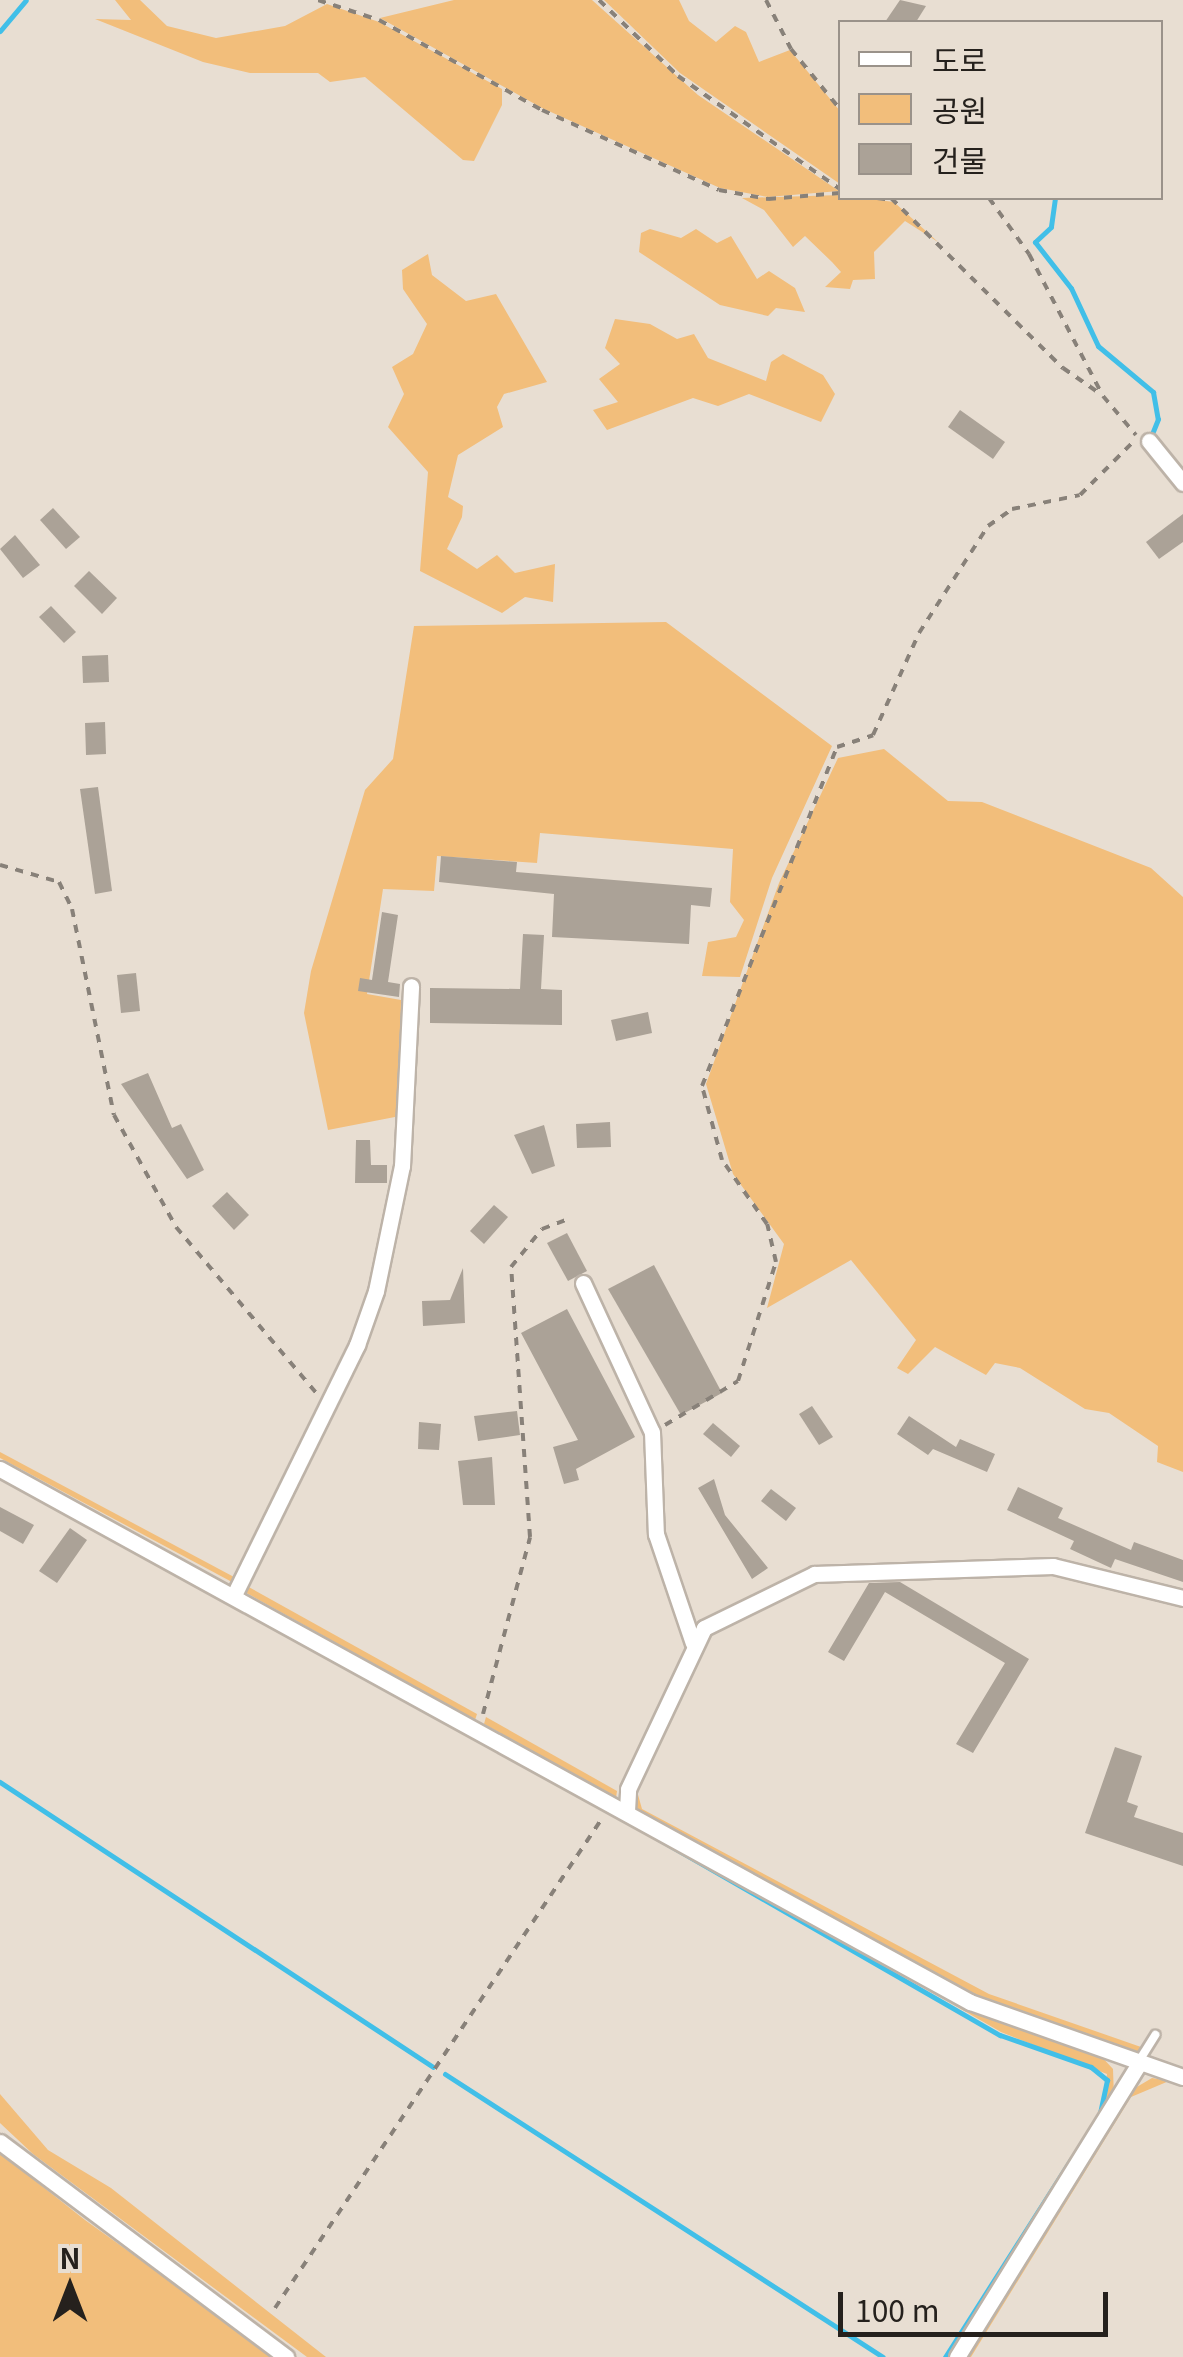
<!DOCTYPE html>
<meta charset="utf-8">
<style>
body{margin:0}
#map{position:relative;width:1183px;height:2357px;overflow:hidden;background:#e8ded2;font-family:Georgia,"Noto Sans KR",serif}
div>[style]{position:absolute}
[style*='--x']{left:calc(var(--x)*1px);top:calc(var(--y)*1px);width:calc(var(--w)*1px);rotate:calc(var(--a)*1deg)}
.green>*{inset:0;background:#f2be7b}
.stream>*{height:5px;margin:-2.5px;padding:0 2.5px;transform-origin:2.5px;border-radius:2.5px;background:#41bfe8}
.building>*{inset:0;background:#aba297}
.path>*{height:4px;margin-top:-2px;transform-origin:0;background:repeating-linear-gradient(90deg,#888179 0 8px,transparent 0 16px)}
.roads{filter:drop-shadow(2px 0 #bdb3a8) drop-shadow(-2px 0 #bdb3a8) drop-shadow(0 2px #bdb3a8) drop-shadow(0 -2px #bdb3a8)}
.lane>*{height:8px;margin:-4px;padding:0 4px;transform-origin:4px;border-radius:4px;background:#fff}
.street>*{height:15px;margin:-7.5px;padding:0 7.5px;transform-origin:7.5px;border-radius:7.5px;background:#fff}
span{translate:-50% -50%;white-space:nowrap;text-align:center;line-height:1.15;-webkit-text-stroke:9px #e8ded2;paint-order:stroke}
.legend{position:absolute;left:838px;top:20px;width:325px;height:180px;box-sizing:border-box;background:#e8ded2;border:2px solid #9a928a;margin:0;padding:12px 18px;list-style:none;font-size:30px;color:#25211d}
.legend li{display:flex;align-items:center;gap:20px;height:50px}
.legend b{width:50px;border:2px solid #9a928a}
.north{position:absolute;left:20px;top:2237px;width:100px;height:100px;-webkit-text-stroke:8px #e8ded2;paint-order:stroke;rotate:0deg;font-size:28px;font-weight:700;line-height:40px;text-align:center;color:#25211d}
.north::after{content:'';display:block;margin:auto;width:35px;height:45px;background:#25211d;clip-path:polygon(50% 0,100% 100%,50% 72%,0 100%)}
.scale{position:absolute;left:838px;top:2292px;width:270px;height:45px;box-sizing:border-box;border:5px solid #25211d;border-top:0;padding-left:12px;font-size:30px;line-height:35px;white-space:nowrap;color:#25211d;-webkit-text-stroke:8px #e8ded2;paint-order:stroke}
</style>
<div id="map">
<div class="green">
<div style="clip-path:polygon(115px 0,140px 0,167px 26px,216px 38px,285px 26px,327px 4px,379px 22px,502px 89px,502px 105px,474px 161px,463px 160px,365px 77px,330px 82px,318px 73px,250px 73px,203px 62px,95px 19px,131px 20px)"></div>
<div style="clip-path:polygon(454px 0,592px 0,698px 95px,839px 191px,768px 197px,720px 188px,542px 108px,380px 18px)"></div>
<div style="clip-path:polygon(604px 0,679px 0,689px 21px,716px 42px,735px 26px,746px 32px,759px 62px,790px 50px,840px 111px,840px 184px,680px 73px)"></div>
<div style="clip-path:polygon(840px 195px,894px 202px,938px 242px,905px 221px,874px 252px,875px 279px,853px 280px,850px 289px,825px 287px,841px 272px,832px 262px,805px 236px,793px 247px,764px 210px,742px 198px)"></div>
<div style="clip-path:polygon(696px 229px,717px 243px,731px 236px,757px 279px,769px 271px,795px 288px,805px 312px,776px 308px,768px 316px,720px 305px,639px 252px,641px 233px,650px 229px,681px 238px)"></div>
<div style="clip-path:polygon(428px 254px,432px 275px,466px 301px,496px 294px,547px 382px,504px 394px,497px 407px,503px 427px,458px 455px,448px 497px,463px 506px,462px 517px,447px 549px,477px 569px,497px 555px,515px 573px,555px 564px,553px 602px,525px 597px,502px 613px,420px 571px,428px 472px,388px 427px,404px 394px,392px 367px,413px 354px,427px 324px,403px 289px,402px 270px)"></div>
<div style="clip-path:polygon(615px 319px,650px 324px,677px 339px,694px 334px,708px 358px,766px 381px,771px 362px,783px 354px,823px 375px,835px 394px,821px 422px,749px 394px,718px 406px,693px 398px,607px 430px,593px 410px,618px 402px,599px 379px,620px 364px,605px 348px)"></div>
<div style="clip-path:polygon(666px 622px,832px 746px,772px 878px,740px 977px,702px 976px,708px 942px,736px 937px,744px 920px,730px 902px,733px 849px,540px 833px,537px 863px,437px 856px,434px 891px,383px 889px,367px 994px,401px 1000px,400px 1116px,328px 1130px,304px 1013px,311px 971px,365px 790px,393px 759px,414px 626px)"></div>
<div style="clip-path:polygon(884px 749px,948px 801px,982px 802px,1151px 868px,1183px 897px,1183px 1472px,1157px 1462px,1158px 1446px,1109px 1413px,1085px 1409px,1020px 1368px,995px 1363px,986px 1375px,935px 1347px,908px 1374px,897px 1368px,916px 1340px,851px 1260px,767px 1308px,784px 1244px,733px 1174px,706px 1084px,779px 883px,838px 758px)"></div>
<div style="clip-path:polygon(0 1452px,234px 1577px,232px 1582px,0 1458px)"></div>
<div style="clip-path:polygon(245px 1585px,477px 1714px,475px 1720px,241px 1590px)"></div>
<div style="clip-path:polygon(486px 1717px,617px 1791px,616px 1798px,484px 1724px)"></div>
<div style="clip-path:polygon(635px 1784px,642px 1809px,989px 1994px,1141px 2047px,1138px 2053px,990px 2004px,635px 1810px)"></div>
<div style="clip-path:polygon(616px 1811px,969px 2006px,1100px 2055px,1113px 2069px,1114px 2098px,953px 2357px,1102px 2113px,1107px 2074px,1001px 2032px)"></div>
<div style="clip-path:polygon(1152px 2078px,1169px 2081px,1131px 2097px,971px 2357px,963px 2357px,1130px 2091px)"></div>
<div style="clip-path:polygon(0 2094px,48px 2150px,111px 2188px,326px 2357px,307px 2357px,33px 2154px,0 2123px)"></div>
<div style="clip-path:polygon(0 2153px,85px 2220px,276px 2357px,0 2357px)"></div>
</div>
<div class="stream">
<div style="--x:0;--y:31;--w:40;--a:-50"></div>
<div style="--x:1055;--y:198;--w:29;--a:98"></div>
<div style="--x:1051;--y:227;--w:22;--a:137"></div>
<div style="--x:1035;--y:242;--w:58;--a:52"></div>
<div style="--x:1071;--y:288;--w:64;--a:65"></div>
<div style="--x:1098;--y:346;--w:72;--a:39.9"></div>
<div style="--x:1153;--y:392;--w:27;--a:80"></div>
<div style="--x:1158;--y:419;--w:22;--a:112"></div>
<div style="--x:0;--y:1782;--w:518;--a:33.35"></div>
<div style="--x:617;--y:1815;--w:442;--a:29.9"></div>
<div style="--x:1000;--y:2035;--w:96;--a:19.4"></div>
<div style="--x:1091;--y:2067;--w:21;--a:39"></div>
<div style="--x:1107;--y:2080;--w:33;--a:102"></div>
<div style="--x:445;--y:2074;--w:521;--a:32.87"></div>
<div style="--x:945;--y:2357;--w:235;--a:-57.5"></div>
</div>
<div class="building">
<div style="clip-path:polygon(900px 0,926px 6px,916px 22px,885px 22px)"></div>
<div style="clip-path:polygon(960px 410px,1005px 442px,993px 459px,948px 427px)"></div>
<div style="clip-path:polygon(53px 508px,80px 537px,66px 549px,40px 520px)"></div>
<div style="clip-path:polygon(1183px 514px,1183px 542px,1159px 559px,1146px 542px)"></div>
<div style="clip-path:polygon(15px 535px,40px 565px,23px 578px,0 549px)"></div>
<div style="clip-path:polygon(89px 571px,117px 598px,102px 614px,74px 586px)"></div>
<div style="clip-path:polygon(51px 606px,76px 632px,64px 643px,39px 617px)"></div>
<div style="clip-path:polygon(108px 655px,109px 682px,83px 683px,82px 656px)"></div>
<div style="clip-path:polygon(105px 722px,106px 754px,86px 755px,85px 723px)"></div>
<div style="clip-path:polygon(98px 787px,112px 891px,95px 894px,80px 789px)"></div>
<div style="clip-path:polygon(441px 856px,517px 862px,516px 872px,712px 888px,710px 907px,691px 905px,689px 944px,552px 937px,554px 894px,439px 882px)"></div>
<div style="clip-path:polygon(382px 912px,398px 915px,388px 982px,400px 984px,399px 997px,358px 991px,360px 978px,372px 980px)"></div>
<div style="clip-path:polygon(523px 934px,544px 935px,541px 989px,562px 990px,562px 1025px,430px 1023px,430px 988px,520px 989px)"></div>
<div style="clip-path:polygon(136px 973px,140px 1011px,121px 1013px,117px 975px)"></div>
<div style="clip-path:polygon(648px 1012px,652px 1033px,616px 1041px,611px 1020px)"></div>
<div style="clip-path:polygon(148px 1073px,172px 1128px,181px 1124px,204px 1170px,187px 1179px,121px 1084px)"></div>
<div style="clip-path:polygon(610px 1122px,611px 1147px,577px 1148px,576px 1124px)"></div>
<div style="clip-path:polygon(544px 1125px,555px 1166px,532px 1174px,514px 1135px)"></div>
<div style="clip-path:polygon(356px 1140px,370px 1140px,371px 1165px,387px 1165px,387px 1183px,355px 1183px)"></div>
<div style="clip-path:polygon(227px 1192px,249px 1215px,234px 1230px,212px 1206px)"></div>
<div style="clip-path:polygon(494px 1205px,508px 1217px,484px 1244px,470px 1231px)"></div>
<div style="clip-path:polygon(567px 1233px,587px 1271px,568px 1281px,547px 1243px)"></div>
<div style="clip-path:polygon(654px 1265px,722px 1393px,681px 1415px,608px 1289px)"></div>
<div style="clip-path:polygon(463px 1268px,465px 1323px,423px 1326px,422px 1301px,450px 1300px)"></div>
<div style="clip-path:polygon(567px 1309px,635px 1437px,576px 1469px,579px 1480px,564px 1484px,553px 1447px,578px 1440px,521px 1333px)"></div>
<div style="clip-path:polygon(812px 1406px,833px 1437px,819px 1445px,799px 1414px)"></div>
<div style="clip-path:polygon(517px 1411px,520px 1435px,478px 1441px,474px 1416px)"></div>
<div style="clip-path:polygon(909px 1416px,956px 1447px,960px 1439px,995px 1454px,987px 1472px,933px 1449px,928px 1455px,897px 1434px)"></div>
<div style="clip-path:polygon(419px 1422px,441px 1424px,439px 1450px,418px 1449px)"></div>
<div style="clip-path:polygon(713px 1423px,740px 1446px,731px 1457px,703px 1434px)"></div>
<div style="clip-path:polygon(492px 1457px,495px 1505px,463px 1505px,458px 1461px)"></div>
<div style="clip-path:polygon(714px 1479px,725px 1515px,768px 1568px,752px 1579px,698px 1488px)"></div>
<div style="clip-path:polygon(1018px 1487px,1063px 1508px,1058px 1518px,1131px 1550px,1134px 1542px,1183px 1560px,1183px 1582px,1115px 1559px,1111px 1568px,1070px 1549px,1074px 1541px,1007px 1510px)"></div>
<div style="clip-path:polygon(771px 1489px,796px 1508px,786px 1521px,761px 1501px)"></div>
<div style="clip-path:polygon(0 1507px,34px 1525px,23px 1544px,0 1531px)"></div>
<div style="clip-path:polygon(70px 1528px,87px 1540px,57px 1583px,39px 1571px)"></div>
<div style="clip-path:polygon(900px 1582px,1029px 1659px,973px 1753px,956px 1744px,1005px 1663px,885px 1592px,844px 1661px,828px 1652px,869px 1583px)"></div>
<div style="clip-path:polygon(1115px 1747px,1142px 1756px,1127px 1802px,1138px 1806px,1134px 1817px,1183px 1833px,1183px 1866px,1085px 1833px)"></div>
</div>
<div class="path">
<div style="--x:318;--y:0;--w:64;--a:18.2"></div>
<div style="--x:379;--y:20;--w:186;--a:28.9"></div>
<div style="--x:542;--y:110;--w:194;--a:24.3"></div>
<div style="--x:719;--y:190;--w:50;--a:10.4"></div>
<div style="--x:768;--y:199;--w:72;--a:-4.8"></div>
<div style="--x:599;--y:0;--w:110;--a:43.9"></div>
<div style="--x:678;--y:76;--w:198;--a:34.9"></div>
<div style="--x:766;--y:0;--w:55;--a:63"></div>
<div style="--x:791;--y:49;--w:77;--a:50.8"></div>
<div style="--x:877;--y:198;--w:15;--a:8"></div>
<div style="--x:891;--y:198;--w:242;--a:44.7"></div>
<div style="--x:1063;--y:368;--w:47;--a:34.7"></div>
<div style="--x:989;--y:198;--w:69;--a:54.5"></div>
<div style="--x:1029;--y:254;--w:160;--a:62.5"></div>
<div style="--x:1103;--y:396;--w:51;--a:49.8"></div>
<div style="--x:0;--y:865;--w:61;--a:16.1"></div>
<div style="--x:59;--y:882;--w:30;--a:64"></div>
<div style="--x:72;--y:909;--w:210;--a:78.5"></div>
<div style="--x:114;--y:1115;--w:128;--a:61"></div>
<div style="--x:176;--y:1227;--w:219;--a:49.8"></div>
<div style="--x:665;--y:1425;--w:85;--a:-31.1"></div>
<div style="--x:738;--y:1381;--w:125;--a:-72.3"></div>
<div style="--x:776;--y:1262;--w:39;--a:-103"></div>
<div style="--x:767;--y:1224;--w:78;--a:-125.1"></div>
<div style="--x:722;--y:1160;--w:77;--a:-105.1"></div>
<div style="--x:702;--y:1086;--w:365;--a:-68.3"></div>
<div style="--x:837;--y:747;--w:38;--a:-18"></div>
<div style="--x:873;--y:735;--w:112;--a:-65.7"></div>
<div style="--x:919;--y:633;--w:127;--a:-57.2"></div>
<div style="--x:988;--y:526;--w:29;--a:-35"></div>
<div style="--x:1012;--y:509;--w:69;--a:-11.6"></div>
<div style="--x:1080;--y:495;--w:78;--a:-45"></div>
<div style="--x:483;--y:1714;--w:183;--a:-75.1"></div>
<div style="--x:530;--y:1537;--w:271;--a:-94"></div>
<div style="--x:511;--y:1267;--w:49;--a:-50.8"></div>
<div style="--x:542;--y:1229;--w:25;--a:-21"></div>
<div style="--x:275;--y:2308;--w:590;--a:-56.26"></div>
</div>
<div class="roads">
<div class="lane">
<div style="--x:1139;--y:2061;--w:31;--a:-58"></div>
</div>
<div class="street">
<div style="--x:1149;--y:441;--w:54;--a:51"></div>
<div style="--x:583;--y:1283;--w:164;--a:65.2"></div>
<div style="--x:652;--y:1432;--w:102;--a:87.8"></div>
<div style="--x:656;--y:1534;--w:115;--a:71.3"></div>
<div style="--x:0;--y:1469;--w:1107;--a:28.79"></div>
<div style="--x:970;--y:2002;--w:226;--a:19.4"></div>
<div style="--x:234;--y:1595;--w:279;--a:-63.8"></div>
<div style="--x:357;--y:1345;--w:57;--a:-70.6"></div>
<div style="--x:376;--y:1291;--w:128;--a:-78.3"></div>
<div style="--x:402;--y:1166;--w:180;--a:-87.1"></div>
<div style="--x:627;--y:1811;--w:22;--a:-87"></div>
<div style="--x:628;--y:1789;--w:178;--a:-64.7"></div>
<div style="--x:704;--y:1628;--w:123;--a:-26.1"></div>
<div style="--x:814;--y:1574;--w:239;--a:-1.9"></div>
<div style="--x:1053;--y:1566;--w:134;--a:13.8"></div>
<div style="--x:0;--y:2142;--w:358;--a:36.9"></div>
<div style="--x:957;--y:2357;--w:346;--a:-58.2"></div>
</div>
</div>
<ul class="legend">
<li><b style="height:12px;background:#fff"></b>도로</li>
<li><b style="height:28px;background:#f2be7b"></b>공원</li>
<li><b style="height:28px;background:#aba297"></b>건물</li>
</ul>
<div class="north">N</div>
<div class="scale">100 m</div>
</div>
